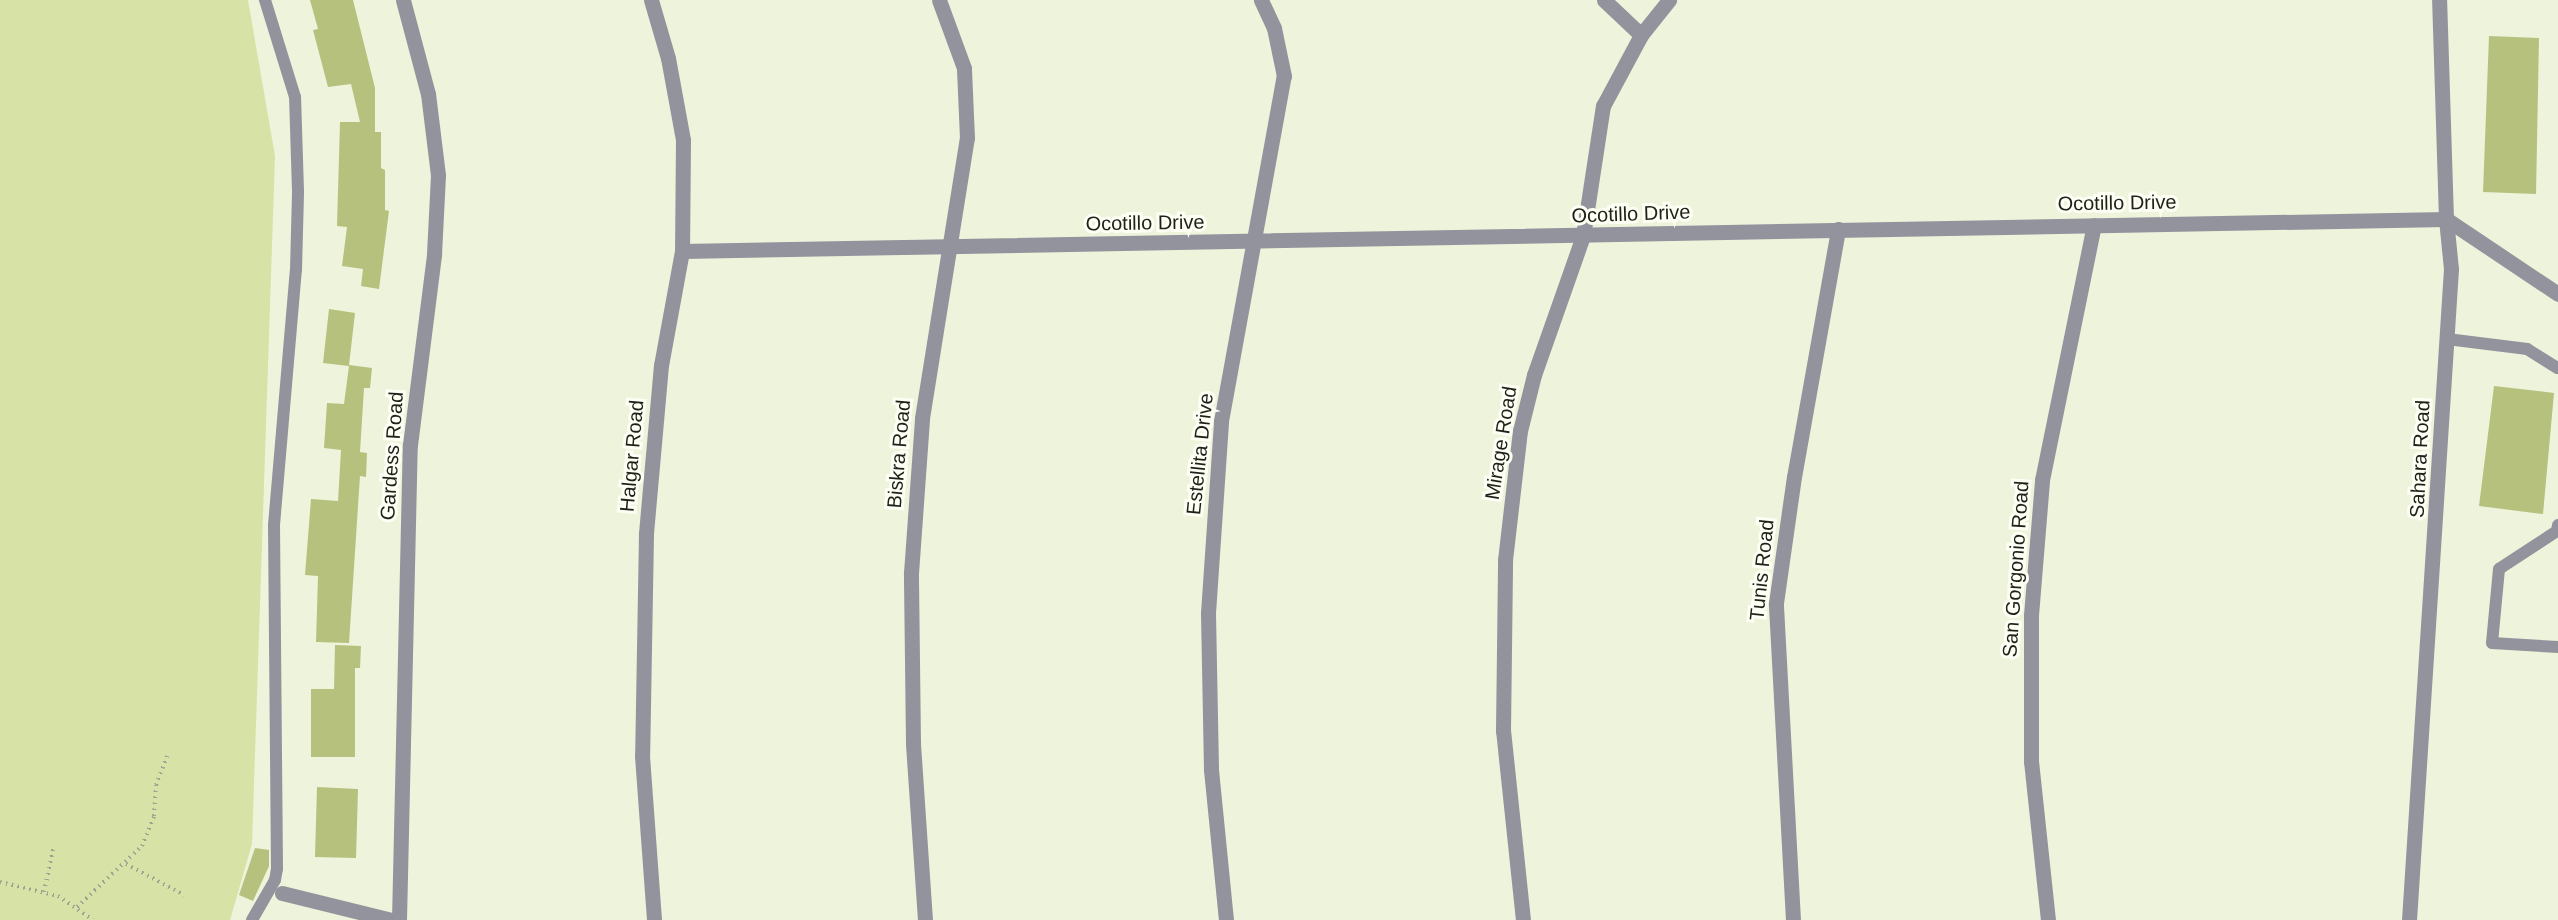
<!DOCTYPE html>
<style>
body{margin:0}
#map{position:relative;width:2558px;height:920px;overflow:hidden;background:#eef3db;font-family:Helvetica,sans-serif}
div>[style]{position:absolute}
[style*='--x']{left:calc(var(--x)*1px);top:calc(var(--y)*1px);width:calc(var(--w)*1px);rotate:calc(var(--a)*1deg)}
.green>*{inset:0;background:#d7e2a7}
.building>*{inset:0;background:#b6c17e}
.path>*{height:4px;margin-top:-2px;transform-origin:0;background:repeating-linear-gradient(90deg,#9fa290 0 1.5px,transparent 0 6px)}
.service>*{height:12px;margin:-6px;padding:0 6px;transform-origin:6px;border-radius:6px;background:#92939d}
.minor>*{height:15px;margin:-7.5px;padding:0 7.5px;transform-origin:7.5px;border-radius:7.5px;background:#92939d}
span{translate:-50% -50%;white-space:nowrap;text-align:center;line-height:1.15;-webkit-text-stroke:6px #fdfff5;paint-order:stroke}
.street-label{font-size:20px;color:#1f2118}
</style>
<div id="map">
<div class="green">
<div style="clip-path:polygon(0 0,248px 0,275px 156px,252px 844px,230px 920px,0 920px)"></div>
</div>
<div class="building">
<div style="clip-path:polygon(310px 0,353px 0,375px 88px,375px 132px,381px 132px,381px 168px,385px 170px,385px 210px,389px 211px,379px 289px,361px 286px,363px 269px,342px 266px,347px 227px,337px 226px,340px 122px,360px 122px,351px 84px,328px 87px,313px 30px,318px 29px)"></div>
<div style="clip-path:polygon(2489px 36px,2539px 38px,2536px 194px,2483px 192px)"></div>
<div style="clip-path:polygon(329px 309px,355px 313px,349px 365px,372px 368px,370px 388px,364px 388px,360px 452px,367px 453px,366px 477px,360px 476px,349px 643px,316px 642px,318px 576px,305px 575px,311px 499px,338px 501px,341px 450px,324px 448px,327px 403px,344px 404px,349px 366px,323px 363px)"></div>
<div style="clip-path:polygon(2494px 386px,2554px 393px,2543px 514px,2479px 506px)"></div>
<div style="clip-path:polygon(335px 645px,361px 646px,360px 668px,355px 668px,355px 757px,311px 757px,311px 689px,334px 689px)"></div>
<div style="clip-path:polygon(317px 787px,358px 789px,356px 858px,315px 857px)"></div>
<div style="clip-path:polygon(255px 848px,269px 850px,269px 866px,253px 901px,239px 895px)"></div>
</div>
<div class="path">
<div style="--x:126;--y:864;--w:66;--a:28.1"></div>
<div style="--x:0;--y:882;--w:60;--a:13.6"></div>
<div style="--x:58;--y:896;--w:42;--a:34.4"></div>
<div style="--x:44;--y:892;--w:48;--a:-78"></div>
<div style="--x:77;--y:907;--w:89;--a:-43.2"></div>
<div style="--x:142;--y:846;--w:32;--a:-68"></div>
<div style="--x:154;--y:816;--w:31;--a:-86"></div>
<div style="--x:156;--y:785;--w:31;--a:-69"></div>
</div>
<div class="service">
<div style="--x:2447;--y:339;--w:81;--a:7.1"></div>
<div style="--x:2527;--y:349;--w:36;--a:32"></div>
<div style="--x:2558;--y:525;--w:6;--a:99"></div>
<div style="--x:2557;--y:531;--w:69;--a:146.8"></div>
<div style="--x:2499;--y:569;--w:74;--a:95.4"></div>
<div style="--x:2492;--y:643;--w:66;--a:3.5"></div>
<div style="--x:252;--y:920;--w:46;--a:-60.1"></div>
<div style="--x:275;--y:880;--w:11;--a:-80"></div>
<div style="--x:277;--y:869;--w:344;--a:-90.5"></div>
<div style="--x:274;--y:525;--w:256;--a:-85.1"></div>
<div style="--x:296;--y:270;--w:79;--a:-88.5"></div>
<div style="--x:298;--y:191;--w:94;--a:-91.8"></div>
<div style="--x:295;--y:97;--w:102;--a:-107.2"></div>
</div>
<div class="minor">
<div style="--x:651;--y:0;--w:60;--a:73.7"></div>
<div style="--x:668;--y:58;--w:83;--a:79.6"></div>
<div style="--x:683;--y:140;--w:111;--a:90.5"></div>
<div style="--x:682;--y:251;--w:116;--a:100.4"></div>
<div style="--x:661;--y:365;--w:170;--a:95.1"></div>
<div style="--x:646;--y:534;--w:222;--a:91"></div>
<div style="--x:642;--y:756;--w:164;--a:85.8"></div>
<div style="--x:1604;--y:0;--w:51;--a:43.4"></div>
<div style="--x:682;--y:251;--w:1764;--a:-1.04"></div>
<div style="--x:2446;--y:219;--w:135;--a:33.8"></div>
<div style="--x:282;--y:893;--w:113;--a:13.8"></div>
<div style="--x:399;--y:920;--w:475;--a:-88.7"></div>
<div style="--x:410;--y:445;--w:193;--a:-82.8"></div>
<div style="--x:434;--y:254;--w:79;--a:-87.1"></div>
<div style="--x:438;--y:175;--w:82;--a:-97"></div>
<div style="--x:428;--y:94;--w:97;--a:-104.9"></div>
<div style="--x:925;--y:920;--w:177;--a:-93.9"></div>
<div style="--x:913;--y:743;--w:170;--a:-90.7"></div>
<div style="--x:911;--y:573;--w:155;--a:-85.9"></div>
<div style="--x:922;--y:418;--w:284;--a:-80.9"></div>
<div style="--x:967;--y:138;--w:70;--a:-92.5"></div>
<div style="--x:964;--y:68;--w:72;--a:-110.2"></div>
<div style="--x:1226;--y:920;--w:152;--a:-95.7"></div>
<div style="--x:1211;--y:769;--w:156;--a:-91.1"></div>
<div style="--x:1208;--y:613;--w:192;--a:-86.1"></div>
<div style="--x:1221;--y:421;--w:351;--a:-79.7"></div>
<div style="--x:1284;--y:76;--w:49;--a:-101.8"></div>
<div style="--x:1274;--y:28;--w:31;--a:-115"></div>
<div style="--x:1523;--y:920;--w:190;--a:-96"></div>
<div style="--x:1503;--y:731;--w:171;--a:-89.3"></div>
<div style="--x:1505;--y:560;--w:130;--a:-83.4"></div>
<div style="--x:1520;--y:431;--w:58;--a:-76"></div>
<div style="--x:1534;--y:375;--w:147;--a:-70.6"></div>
<div style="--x:1583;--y:236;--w:132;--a:-81.3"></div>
<div style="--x:1603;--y:106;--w:81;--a:-61.8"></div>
<div style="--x:1641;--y:35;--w:45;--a:-51.3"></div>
<div style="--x:1793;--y:920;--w:317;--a:-93.1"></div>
<div style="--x:1776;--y:603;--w:127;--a:-81.9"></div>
<div style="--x:1794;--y:477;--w:252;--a:-79.9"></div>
<div style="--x:2048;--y:920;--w:159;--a:-96.1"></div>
<div style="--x:2031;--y:762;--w:147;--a:-90"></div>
<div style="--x:2031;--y:615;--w:135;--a:-85.3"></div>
<div style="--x:2042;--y:480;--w:260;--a:-78.5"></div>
<div style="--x:2409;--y:920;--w:652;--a:-86.31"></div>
<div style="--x:2451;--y:269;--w:50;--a:-95.7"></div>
<div style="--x:2446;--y:219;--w:219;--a:-91.8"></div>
</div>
<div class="street-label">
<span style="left:2117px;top:203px;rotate:-1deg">Ocotillo Drive</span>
<span style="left:1631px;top:214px;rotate:-2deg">Ocotillo Drive</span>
<span style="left:1145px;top:223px;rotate:-1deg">Ocotillo Drive</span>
<span style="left:1501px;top:443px;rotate:-81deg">Mirage Road</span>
<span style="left:899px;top:454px;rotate:-85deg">Biskra Road</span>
<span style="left:1200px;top:454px;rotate:-84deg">Estellita Drive</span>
<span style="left:392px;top:456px;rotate:-86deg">Gardess Road</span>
<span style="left:632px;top:456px;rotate:-85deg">Halgar Road</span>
<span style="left:2420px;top:459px;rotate:-87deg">Sahara Road</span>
<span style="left:2016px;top:569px;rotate:-86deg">San Gorgonio Road</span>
<span style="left:1762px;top:570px;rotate:-84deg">Tunis Road</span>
</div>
</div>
